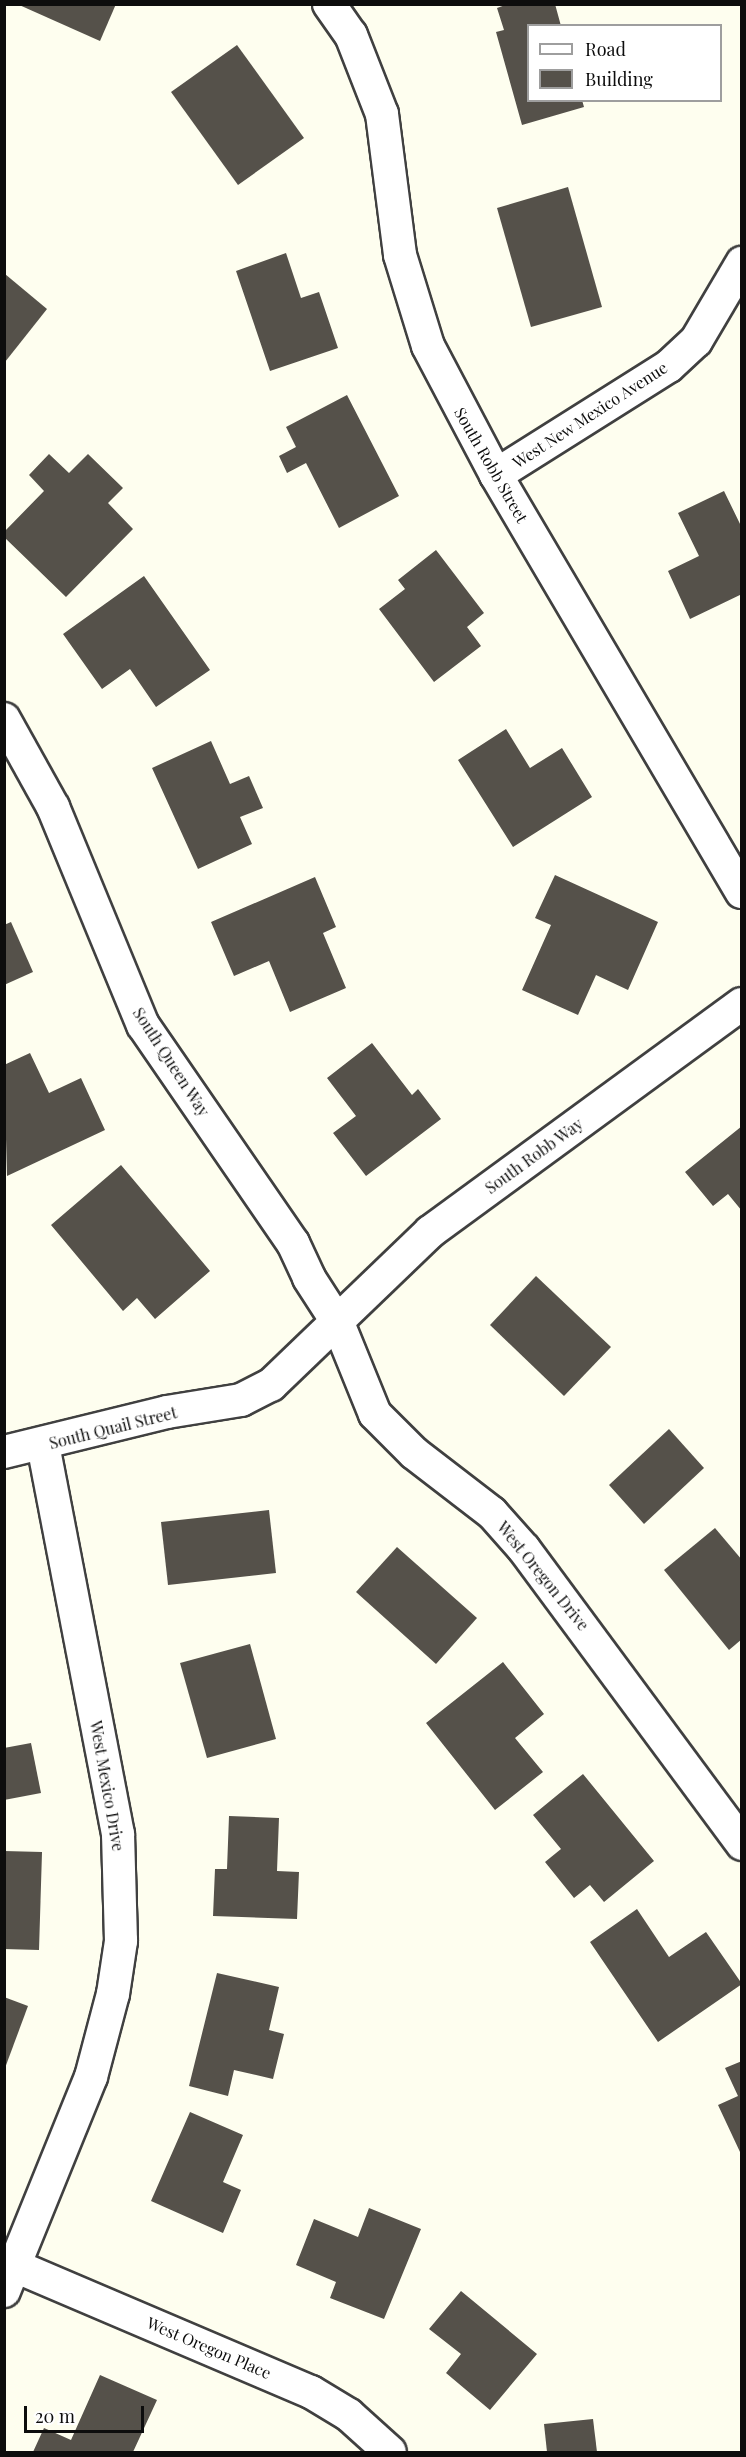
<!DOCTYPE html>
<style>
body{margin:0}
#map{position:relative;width:746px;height:2457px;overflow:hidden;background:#fefeef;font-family:"Playfair Display",serif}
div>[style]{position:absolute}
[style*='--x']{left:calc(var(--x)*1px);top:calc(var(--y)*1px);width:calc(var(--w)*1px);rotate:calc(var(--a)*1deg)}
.building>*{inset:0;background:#55514a}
.roads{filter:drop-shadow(2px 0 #404040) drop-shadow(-2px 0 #404040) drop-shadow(0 2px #404040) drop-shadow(0 -2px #404040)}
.minor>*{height:32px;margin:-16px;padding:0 16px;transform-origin:16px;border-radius:16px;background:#fff}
span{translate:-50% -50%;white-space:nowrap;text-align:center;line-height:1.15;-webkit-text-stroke:6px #fff;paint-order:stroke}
.street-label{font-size:16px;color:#0d0d0d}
.frame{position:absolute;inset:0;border:6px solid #0d0d0d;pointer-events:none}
.legend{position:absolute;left:527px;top:24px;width:195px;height:78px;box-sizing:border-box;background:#fff;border:2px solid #9e9e9e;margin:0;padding:8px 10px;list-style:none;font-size:18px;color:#0d0d0d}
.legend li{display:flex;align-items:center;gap:12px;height:30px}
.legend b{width:30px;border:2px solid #9e9e9e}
.scale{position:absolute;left:24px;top:2406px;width:120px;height:27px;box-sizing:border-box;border:3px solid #0d0d0d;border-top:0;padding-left:8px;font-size:18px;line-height:21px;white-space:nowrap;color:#0d0d0d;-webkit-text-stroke:4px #fff;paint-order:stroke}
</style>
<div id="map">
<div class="building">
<div style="clip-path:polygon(17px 4px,116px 4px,100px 41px)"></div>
<div style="clip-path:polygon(508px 4px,555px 4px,561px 26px,528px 26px,528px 100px,582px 100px,584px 107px,522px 125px,496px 32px,504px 30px,497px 8px)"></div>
<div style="clip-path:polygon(237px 45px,304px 138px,238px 185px,171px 92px)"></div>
<div style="clip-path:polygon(568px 187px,602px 307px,531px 327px,497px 208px)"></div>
<div style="clip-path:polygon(286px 253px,301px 298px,319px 292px,338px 348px,270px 371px,236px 271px)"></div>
<div style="clip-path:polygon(5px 274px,47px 309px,5px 362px)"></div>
<div style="clip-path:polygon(347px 395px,399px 496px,339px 528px,306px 463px,287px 473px,279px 456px,296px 447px,286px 427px)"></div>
<div style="clip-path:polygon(49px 454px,69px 473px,88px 454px,123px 488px,108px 503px,133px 529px,66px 597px,4px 537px,4px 532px,44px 491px,29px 475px)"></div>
<div style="clip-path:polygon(724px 491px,742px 528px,742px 594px,690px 619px,668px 571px,699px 556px,678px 513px)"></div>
<div style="clip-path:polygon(436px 550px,484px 613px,467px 627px,481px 646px,434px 682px,379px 609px,405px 589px,398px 580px)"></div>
<div style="clip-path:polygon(144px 576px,210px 670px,156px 707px,130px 669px,102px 689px,63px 634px)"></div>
<div style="clip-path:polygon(506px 729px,530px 768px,562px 748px,592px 797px,513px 847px,458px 760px)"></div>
<div style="clip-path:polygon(211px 741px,230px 784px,249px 776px,263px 808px,240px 817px,252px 844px,198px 869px,152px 768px)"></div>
<div style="clip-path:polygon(555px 875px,658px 922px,628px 990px,596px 975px,578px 1015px,522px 990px,551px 925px,535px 918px)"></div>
<div style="clip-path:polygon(315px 877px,336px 927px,323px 933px,346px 988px,290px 1012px,269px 961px,234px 976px,211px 922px)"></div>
<div style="clip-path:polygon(11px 922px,33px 972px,4px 985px,4px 925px)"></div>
<div style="clip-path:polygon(372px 1043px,412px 1095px,418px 1089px,441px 1119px,366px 1176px,333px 1133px,356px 1116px,327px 1078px)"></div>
<div style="clip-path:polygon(30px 1053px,49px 1093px,81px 1078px,105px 1130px,7px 1176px,4px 1065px)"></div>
<div style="clip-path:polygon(742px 1126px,742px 1211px,728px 1194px,713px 1206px,685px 1172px)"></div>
<div style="clip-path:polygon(121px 1165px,210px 1271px,155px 1319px,137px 1298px,123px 1311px,51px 1225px)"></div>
<div style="clip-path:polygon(536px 1276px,611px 1347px,564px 1396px,490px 1325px)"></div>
<div style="clip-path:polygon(669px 1429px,704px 1468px,644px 1524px,609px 1485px)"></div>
<div style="clip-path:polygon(269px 1510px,276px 1573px,168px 1585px,161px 1522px)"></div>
<div style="clip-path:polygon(715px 1528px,742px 1560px,742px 1639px,729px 1650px,664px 1570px)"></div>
<div style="clip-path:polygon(397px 1547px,477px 1618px,436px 1664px,356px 1592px)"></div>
<div style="clip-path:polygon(250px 1644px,276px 1739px,207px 1758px,180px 1663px)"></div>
<div style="clip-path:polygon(503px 1662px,544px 1714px,515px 1738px,543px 1772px,495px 1810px,426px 1723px)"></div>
<div style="clip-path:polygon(31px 1743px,41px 1793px,4px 1800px,4px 1748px)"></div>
<div style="clip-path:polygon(583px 1774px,654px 1861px,604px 1902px,590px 1885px,574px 1898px,545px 1862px,561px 1849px,533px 1815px)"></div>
<div style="clip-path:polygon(229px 1816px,279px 1818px,277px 1871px,299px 1872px,297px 1919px,213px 1916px,215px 1869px,227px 1869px)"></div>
<div style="clip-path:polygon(4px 1851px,42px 1852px,39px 1950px,4px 1949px)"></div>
<div style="clip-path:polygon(637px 1909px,669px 1957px,706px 1932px,742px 1984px,658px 2042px,590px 1942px)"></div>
<div style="clip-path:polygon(217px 1973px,279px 1987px,269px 2030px,284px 2034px,273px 2079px,234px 2070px,228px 2096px,189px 2086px)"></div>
<div style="clip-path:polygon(4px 1997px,28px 2006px,5px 2068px,4px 2068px)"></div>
<div style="clip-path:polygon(742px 2061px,742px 2151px,740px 2152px,718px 2105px,738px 2096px,725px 2068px)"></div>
<div style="clip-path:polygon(190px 2112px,243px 2135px,223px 2182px,241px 2190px,223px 2233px,151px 2201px)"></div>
<div style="clip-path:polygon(369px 2208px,421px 2229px,384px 2319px,330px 2298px,336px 2282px,296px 2265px,314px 2219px,358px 2237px)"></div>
<div style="clip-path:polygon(461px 2291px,537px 2354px,490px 2410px,446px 2373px,461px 2354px,429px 2329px)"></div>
<div style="clip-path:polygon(100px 2375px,157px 2400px,133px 2452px,33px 2452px,44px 2428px,71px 2440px)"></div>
<div style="clip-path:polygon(593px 2419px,597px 2452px,547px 2452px,544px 2424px)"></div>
</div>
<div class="roads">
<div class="minor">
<div style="--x:329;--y:4;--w:38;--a:55"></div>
<div style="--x:351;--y:35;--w:85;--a:68.6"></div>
<div style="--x:382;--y:114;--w:142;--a:82.7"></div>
<div style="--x:400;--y:255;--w:95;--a:72.9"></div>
<div style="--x:428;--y:346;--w:146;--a:62.2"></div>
<div style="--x:496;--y:475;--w:484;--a:59.5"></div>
<div style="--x:496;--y:475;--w:204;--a:-32.2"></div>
<div style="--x:669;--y:366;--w:37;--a:-43"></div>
<div style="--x:696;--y:341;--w:91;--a:-59.5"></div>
<div style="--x:4;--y:719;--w:101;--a:60.9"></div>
<div style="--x:53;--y:807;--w:236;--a:67.6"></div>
<div style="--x:143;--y:1025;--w:265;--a:55.5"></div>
<div style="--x:293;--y:1243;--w:38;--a:65"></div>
<div style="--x:309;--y:1278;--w:54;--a:57.2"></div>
<div style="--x:338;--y:1323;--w:98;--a:67.9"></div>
<div style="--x:375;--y:1414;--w:55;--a:45"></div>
<div style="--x:414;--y:1453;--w:98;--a:37.6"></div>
<div style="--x:492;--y:1513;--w:48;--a:48.4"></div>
<div style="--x:524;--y:1549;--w:367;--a:53.5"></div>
<div style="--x:4;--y:1452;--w:168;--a:-13.8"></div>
<div style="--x:167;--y:1412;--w:75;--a:-9.2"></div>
<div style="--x:241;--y:1400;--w:34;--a:-27"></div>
<div style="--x:271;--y:1385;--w:221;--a:-43.9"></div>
<div style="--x:430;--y:1232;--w:386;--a:-36.2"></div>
<div style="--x:15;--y:2266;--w:322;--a:23.1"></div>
<div style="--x:311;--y:2392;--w:44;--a:31.2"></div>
<div style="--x:349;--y:2415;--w:55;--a:42.1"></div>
<div style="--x:4;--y:2291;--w:231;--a:-67.9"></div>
<div style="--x:91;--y:2077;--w:86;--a:-75.2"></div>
<div style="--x:113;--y:1994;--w:54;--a:-81.4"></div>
<div style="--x:121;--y:1941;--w:107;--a:-91.6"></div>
<div style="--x:118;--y:1834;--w:396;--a:-100.9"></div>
</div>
</div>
<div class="street-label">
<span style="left:590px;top:415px;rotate:-33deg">West New Mexico Avenue</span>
<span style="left:491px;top:465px;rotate:60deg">South Robb Street</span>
<span style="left:171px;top:1062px;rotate:57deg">South Queen Way</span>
<span style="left:534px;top:1156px;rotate:-36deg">South Robb Way</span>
<span style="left:113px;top:1428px;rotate:-14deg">South Quail Street</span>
<span style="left:543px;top:1576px;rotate:51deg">West Oregon Drive</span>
<span style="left:107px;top:1786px;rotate:80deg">West Mexico Drive</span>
<span style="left:209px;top:2348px;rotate:23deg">West Oregon Place</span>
</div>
<div class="frame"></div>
<ul class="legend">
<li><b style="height:8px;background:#fff"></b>Road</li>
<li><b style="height:16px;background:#55514a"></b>Building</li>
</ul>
<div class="scale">20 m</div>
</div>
